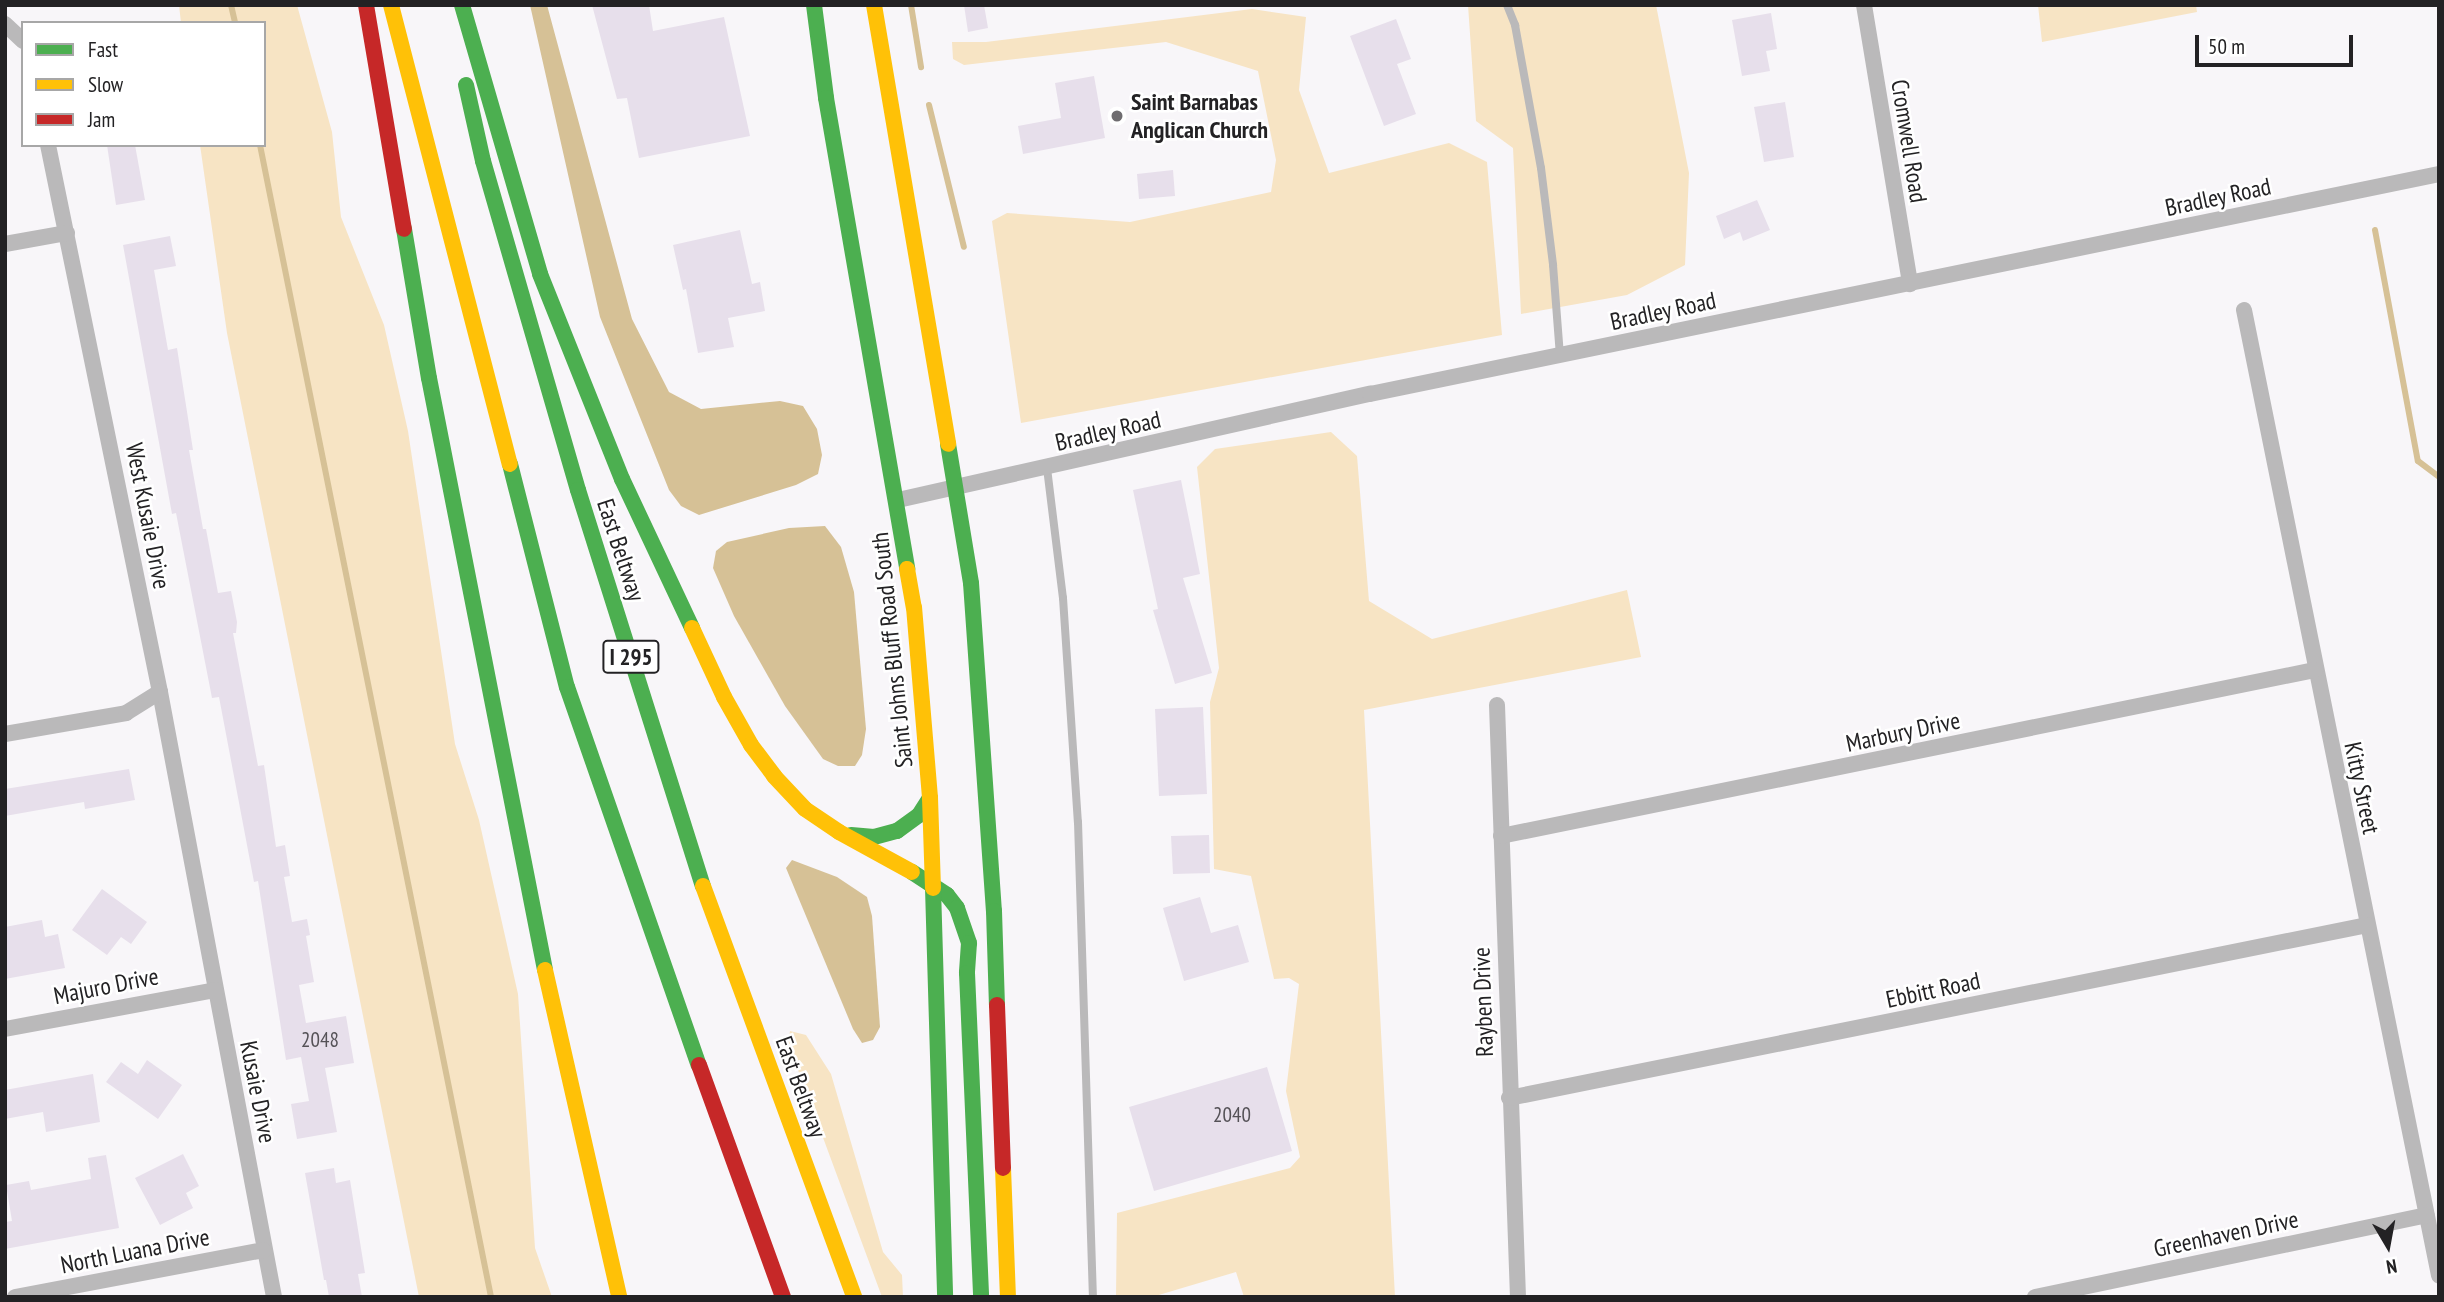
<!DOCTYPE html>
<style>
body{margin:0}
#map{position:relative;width:2444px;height:1302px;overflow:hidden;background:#f8f6f9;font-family:"PT Sans Narrow",sans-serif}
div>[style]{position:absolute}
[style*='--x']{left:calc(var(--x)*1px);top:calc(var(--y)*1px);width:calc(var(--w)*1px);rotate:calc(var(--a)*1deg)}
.green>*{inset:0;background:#f7e4c4}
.water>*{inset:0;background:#d6c196}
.stream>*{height:6px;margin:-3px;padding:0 3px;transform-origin:3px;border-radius:3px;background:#d6c196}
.building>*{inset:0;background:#e7dfeb}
.lane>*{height:8px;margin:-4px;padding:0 4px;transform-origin:4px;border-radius:4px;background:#bab9ba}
.street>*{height:16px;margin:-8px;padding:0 8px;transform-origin:8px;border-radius:8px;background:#bab9ba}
.fast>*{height:16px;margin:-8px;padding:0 8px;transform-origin:8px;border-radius:8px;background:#4caf50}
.slow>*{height:16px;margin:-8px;padding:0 8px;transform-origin:8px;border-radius:8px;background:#ffc107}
.jam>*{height:16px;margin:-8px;padding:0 8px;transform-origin:8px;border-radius:8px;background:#c62828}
.dots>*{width:19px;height:19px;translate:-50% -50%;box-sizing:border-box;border:4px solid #fff;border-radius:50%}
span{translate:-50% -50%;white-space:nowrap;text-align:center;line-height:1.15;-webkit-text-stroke:5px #fff;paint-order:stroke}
.number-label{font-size:21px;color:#555257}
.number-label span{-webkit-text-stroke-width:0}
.shield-label span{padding:2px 5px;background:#fff;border:2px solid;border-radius:5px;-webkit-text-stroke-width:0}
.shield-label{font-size:23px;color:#232224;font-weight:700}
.poi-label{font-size:24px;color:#232224;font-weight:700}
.left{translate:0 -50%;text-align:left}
.street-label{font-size:24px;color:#232224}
.frame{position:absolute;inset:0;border:7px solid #232224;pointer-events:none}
.legend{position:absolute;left:21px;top:21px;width:245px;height:126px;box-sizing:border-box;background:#fff;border:2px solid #a7a7a7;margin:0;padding:9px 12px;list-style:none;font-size:21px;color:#232224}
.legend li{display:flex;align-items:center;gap:14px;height:35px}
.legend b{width:35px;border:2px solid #a7a7a7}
.north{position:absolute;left:2353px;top:1211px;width:70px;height:70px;-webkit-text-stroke:5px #fff;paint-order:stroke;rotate:170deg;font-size:19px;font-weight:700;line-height:28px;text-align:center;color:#232224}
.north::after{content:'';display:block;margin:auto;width:24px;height:32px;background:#232224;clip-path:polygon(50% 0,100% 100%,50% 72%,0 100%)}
.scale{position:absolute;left:2195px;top:35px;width:158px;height:32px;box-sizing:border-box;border:4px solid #232224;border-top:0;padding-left:9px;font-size:21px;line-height:24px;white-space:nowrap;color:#232224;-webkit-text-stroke:5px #fff;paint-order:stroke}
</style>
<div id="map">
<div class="green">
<div style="clip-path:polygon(179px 5px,297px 5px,332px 132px,341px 217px,384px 325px,408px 431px,455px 744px,479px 820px,518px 994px,535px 1248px,552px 1297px,419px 1297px,227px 333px,200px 145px,264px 145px,264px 23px,181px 23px)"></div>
<div style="clip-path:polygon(1468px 5px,1656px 5px,1689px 173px,1685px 265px,1627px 295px,1521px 314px,1513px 148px,1476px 121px)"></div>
<div style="clip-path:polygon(2038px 5px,2196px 5px,2197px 12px,2042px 42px)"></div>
<div style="clip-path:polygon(1252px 9px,1306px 17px,1299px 90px,1329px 173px,1449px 143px,1487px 162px,1502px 335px,1021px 423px,992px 221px,1007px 213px,1130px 222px,1271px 192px,1276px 160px,1258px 71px,1166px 42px,964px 65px,953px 59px,952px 42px,986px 42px)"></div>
<div style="clip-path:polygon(1331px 432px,1357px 456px,1369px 601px,1432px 639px,1627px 590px,1641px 657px,1364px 710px,1395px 1297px,1244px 1297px,1236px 1272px,1152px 1297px,1116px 1297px,1117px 1213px,1290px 1168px,1300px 1157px,1286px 1091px,1299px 984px,1289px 978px,1274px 979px,1251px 876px,1214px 869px,1210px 702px,1219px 668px,1197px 467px,1215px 449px)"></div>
<div style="clip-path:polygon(790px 1031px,806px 1035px,831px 1074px,883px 1252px,902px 1275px,903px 1297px,882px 1297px,788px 1043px)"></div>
</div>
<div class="water">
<div style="clip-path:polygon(530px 5px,547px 5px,632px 319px,669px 392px,701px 409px,780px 401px,803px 406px,817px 429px,822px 455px,818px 474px,796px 485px,699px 515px,681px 506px,669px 490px,600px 317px)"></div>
<div style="clip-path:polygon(825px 526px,841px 547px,854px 592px,866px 729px,862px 755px,855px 766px,838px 766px,823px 759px,785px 706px,734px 616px,713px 568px,716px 551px,727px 542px,789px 528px)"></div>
<div style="clip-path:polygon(792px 860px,837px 877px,867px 897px,872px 916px,880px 1027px,873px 1040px,862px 1043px,853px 1029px,786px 868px)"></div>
</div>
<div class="stream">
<div style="--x:231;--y:5;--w:18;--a:77"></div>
<div style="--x:911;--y:5;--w:63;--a:80.8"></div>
<div style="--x:929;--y:105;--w:146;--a:76.2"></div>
<div style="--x:260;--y:145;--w:1175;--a:78.66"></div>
<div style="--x:2375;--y:230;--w:235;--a:79.5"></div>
<div style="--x:2418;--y:461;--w:26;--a:37"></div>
</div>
<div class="building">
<div style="clip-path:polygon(592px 5px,649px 5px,653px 31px,724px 17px,750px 136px,639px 158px,627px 98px,617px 99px)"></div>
<div style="clip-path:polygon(964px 5px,984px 5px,988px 28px,968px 32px)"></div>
<div style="clip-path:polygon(1771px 13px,1777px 49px,1766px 51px,1770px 71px,1742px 76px,1732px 20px)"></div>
<div style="clip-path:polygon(1396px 19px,1411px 59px,1397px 64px,1416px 114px,1384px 126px,1350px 36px)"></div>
<div style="clip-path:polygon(1094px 76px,1105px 138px,1023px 154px,1018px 126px,1061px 118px,1055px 83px)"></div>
<div style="clip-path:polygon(1785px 102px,1794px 157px,1764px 162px,1754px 107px)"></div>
<div style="clip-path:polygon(107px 145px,135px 145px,145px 200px,116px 205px)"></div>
<div style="clip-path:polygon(1173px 170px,1175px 196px,1139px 199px,1137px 174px)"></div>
<div style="clip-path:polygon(1757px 200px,1770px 230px,1743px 241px,1740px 232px,1724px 239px,1716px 216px)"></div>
<div style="clip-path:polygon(740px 230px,752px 284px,760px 282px,765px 311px,728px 318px,734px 347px,698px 353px,686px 289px,683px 290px,673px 245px)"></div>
<div style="clip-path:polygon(170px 236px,176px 266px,154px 270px,168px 350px,177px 348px,193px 450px,189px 450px,203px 529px,206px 529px,218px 593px,231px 591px,237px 622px,236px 633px,233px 633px,258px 766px,264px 765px,276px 847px,285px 845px,290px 876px,284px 877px,292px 922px,307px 919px,310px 935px,306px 936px,314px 982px,299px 985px,306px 1023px,346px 1016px,354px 1063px,325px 1068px,337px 1132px,297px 1139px,291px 1104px,309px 1101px,301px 1057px,286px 1060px,258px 881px,254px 882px,219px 697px,212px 698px,176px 513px,172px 514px,123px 245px)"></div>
<div style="clip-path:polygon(1181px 480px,1200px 574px,1183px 578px,1212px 673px,1175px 684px,1153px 610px,1158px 609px,1133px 490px)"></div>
<div style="clip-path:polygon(1203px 707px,1207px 794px,1159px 796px,1155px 709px)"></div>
<div style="clip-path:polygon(129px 769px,135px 800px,85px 809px,84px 802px,5px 816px,5px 789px)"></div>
<div style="clip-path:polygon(1209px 835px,1210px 873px,1173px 874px,1171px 836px)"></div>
<div style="clip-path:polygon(102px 889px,147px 922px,131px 944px,121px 937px,107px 955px,72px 930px)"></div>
<div style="clip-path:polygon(1200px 897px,1211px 933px,1238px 925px,1249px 962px,1184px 981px,1163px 908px)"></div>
<div style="clip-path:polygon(42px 920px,45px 937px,58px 934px,65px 968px,5px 979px,5px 927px)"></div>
<div style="clip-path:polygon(147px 1060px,182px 1085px,158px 1119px,106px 1082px,121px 1062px,138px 1074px)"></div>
<div style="clip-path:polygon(1267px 1067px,1292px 1151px,1154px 1191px,1129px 1107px)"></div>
<div style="clip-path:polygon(93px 1074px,100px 1122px,46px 1132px,43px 1112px,5px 1119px,5px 1090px)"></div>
<div style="clip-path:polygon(183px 1154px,199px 1186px,186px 1193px,193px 1208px,160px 1225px,135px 1178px)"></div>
<div style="clip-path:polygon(106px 1155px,119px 1228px,5px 1249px,5px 1222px,12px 1221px,6px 1185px,29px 1181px,31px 1190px,91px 1179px,88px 1158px)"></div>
<div style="clip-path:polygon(334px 1168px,336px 1183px,350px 1180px,365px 1273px,358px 1274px,362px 1297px,329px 1297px,326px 1280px,324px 1280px,305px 1173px)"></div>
</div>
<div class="lane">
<div style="--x:1507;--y:5;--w:22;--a:68"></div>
<div style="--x:1515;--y:25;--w:145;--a:79.7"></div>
<div style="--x:1541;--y:168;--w:98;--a:82.9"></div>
<div style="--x:1553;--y:265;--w:91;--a:85.6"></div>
<div style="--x:1047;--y:468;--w:131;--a:83"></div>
<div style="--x:1063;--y:598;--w:225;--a:86.2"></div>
<div style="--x:1078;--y:822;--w:475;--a:88.2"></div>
</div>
<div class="street">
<div style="--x:1864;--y:5;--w:283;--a:80.6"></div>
<div style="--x:5;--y:24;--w:25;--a:43"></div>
<div style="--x:48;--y:145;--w:558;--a:78.43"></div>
<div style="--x:160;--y:692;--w:616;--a:79.33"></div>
<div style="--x:5;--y:244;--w:63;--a:-10.1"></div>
<div style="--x:2244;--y:310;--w:985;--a:78.58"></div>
<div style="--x:898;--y:500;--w:484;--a:-12.7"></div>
<div style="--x:1370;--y:394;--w:1091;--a:-11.63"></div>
<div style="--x:1497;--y:705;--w:592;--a:87.97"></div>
<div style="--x:5;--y:734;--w:123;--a:-9.8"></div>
<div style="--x:126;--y:713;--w:40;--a:-32"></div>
<div style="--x:1501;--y:836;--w:831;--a:-11.53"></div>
<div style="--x:5;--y:1029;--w:214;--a:-10.5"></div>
<div style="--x:1509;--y:1098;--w:875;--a:-11.4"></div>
<div style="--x:15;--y:1297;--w:253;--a:-10.7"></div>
<div style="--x:2035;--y:1297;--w:400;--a:-11.8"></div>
</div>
<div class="fast">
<div style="--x:462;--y:5;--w:280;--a:73.8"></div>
<div style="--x:540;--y:274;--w:221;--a:68.2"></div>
<div style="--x:622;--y:479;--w:165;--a:64.8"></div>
<div style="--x:814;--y:5;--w:94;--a:82.6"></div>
<div style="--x:826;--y:98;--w:478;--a:80.2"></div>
<div style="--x:466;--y:85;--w:78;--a:77.4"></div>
<div style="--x:483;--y:161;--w:342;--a:73.9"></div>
<div style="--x:578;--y:490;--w:415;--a:72.5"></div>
<div style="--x:404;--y:229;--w:151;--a:80.5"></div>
<div style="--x:429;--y:378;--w:603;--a:78.91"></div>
<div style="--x:948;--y:444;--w:141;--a:80.6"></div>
<div style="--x:971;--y:583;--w:329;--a:86"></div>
<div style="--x:994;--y:911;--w:94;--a:88.2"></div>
<div style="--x:510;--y:464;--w:230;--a:75.7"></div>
<div style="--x:567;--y:687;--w:400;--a:70.8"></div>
<div style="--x:851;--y:835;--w:23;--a:5"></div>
<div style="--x:874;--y:837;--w:24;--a:-15"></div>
<div style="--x:897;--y:831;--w:27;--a:-36"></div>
<div style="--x:919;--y:815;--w:20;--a:-57"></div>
<div style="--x:912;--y:872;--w:42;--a:33.3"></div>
<div style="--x:947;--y:895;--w:16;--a:52"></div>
<div style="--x:957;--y:908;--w:37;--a:71"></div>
<div style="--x:969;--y:943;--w:30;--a:94"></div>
<div style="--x:967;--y:973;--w:324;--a:87.5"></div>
<div style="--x:933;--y:888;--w:409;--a:88.3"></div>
</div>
<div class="slow">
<div style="--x:391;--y:5;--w:474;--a:75.5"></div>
<div style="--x:874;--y:5;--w:445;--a:80.4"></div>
<div style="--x:907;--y:569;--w:39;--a:80"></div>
<div style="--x:914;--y:607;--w:192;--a:85.2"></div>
<div style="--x:930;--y:798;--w:90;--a:88.1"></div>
<div style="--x:692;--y:628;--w:76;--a:65.1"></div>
<div style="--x:724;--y:697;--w:55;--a:60.6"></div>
<div style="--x:751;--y:745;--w:39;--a:53"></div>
<div style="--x:774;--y:776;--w:45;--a:46.8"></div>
<div style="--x:805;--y:809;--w:41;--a:34.1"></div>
<div style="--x:839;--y:832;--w:83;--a:28.7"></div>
<div style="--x:703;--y:886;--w:438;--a:69.8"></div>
<div style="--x:545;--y:970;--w:335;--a:77.2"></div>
<div style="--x:1003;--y:1168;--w:129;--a:87.8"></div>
</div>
<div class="jam">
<div style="--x:366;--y:5;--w:227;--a:80.4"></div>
<div style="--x:997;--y:1005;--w:163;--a:87.9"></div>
<div style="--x:699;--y:1065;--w:247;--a:70.1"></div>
</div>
<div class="dots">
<div style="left:1117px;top:116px;background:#6e6c6f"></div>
</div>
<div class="number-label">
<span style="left:320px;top:1040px">2048</span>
<span style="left:1232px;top:1115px">2040</span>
</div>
<div class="shield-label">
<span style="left:631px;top:657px">I 295</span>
</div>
<div class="poi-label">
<span class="left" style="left:1131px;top:116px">Saint Barnabas<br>Anglican Church</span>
</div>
<div class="street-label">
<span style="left:1909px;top:141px;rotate:81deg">Cromwell Road</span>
<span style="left:2218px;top:197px;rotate:-12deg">Bradley Road</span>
<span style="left:1663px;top:311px;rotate:-12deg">Bradley Road</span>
<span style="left:1108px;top:431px;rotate:-13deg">Bradley Road</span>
<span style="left:148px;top:516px;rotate:79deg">West Kusaie Drive</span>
<span style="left:621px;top:550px;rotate:72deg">East Beltway</span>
<span style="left:892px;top:650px;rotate:-96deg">Saint Johns Bluff Road South</span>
<span style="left:1903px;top:732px;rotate:-12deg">Marbury Drive</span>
<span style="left:2362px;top:788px;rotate:78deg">Kitty Street</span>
<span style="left:106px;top:986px;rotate:-11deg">Majuro Drive</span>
<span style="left:1933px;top:990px;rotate:-12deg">Ebbitt Road</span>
<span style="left:1483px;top:1002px;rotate:-92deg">Rayben Drive</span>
<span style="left:801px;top:1087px;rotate:70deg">East Beltway</span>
<span style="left:258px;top:1092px;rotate:79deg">Kusaie Drive</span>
<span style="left:2226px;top:1234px;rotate:-12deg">Greenhaven Drive</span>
<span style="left:135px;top:1251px;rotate:-11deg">North Luana Drive</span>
</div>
<div class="frame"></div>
<ul class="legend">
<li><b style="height:9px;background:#4caf50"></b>Fast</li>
<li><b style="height:9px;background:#ffc107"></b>Slow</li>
<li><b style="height:9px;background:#c62828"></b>Jam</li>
</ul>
<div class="north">N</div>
<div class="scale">50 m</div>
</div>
